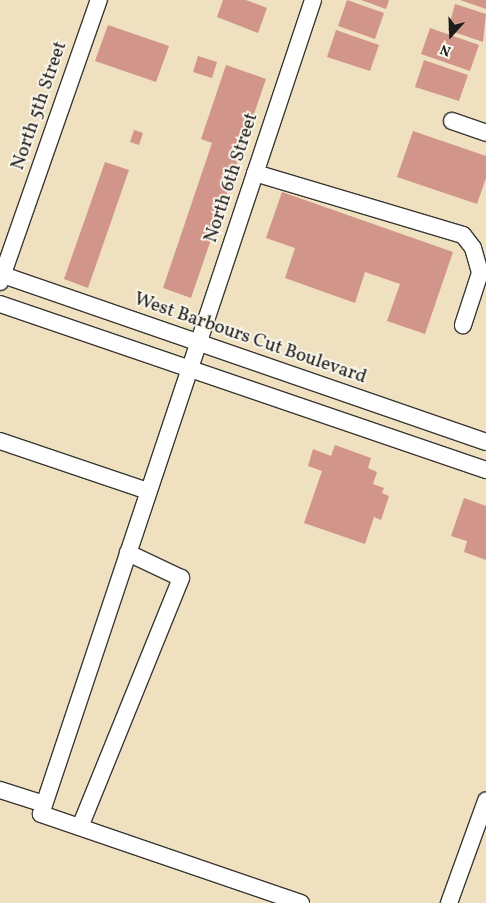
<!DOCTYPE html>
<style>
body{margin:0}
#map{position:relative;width:486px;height:903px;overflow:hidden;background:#efe0c0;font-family:Vollkorn,serif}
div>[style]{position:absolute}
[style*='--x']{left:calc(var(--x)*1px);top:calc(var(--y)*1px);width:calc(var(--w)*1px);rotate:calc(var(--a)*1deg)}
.building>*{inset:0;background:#d2958a}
.roads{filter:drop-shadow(1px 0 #3c3935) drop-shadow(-1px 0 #3c3935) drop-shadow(0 1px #3c3935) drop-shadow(0 -1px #3c3935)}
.minor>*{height:16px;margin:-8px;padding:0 8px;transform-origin:8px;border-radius:8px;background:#fff}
span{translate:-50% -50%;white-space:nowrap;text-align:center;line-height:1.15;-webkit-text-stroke:4px #fbf7ec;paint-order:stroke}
.street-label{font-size:19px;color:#1c1c1c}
.north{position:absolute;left:426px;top:10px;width:50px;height:50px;-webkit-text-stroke:4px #fbf7ec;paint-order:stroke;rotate:200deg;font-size:14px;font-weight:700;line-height:20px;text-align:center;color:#1c1c1c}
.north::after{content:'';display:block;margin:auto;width:18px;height:22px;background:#1c1c1c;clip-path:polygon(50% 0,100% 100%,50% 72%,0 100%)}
</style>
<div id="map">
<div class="building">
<div style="clip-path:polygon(223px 0,246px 0,267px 8px,258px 33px,217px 17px)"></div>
<div style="clip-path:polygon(347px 0,384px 13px,375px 39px,338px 26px)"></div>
<div style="clip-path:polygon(361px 0,389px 0,386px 9px)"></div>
<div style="clip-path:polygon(460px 0,486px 0,486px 9px)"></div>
<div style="clip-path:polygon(455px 4px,486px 14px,483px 42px,448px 30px)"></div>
<div style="clip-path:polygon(108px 25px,169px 46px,156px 82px,95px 61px)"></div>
<div style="clip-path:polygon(430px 28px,479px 45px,470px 71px,421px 54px)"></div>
<div style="clip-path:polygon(336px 30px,379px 45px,370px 71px,327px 57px)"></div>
<div style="clip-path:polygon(198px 56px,217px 62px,212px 78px,193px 72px)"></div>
<div style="clip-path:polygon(424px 60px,468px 75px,459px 101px,415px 87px)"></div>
<div style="clip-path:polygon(226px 65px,266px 79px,191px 298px,163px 288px,212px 143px,201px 139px)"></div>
<div style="clip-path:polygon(134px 130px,143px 133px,139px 145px,130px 142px)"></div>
<div style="clip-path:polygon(413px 131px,486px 156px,486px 178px,477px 204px,397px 177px)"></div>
<div style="clip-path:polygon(105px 162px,129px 170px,88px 288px,64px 279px)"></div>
<div style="clip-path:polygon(282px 192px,453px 252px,425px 334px,387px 321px,400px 284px,365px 272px,355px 303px,285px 278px,295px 248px,266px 238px)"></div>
<div style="clip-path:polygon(335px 445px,371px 458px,368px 468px,377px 472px,373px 484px,384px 488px,382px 493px,389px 496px,381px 520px,374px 517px,365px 544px,304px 523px,322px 471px,308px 466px,313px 449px,331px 456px)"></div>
<div style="clip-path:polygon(464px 498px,486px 506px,486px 560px,464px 552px,467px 541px,451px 536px)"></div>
</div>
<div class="roads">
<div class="minor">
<div style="--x:452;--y:121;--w:36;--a:19"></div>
<div style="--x:255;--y:173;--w:217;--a:16.6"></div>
<div style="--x:463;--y:235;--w:16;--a:52"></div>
<div style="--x:473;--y:248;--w:26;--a:74"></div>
<div style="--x:480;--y:273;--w:55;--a:108.1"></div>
<div style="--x:0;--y:274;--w:514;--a:19.07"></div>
<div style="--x:0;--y:282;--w:299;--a:-70.7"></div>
<div style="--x:0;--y:304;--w:514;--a:18.86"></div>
<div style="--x:0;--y:441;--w:156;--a:18.7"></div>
<div style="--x:0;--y:790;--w:46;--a:17.7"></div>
<div style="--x:80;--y:827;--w:269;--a:-67.9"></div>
<div style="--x:181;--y:578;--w:59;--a:-154.7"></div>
<div style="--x:301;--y:903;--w:275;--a:-161.1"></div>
<div style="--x:41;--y:814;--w:858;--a:-71.52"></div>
<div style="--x:449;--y:903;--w:109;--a:-70.1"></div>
</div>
</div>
<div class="street-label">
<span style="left:40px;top:106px;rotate:-71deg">North 5th Street</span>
<span style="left:232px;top:178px;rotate:-72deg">North 6th Street</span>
<span style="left:250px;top:339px;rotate:19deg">West Barbours Cut Boulevard</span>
</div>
<div class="north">N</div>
</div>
